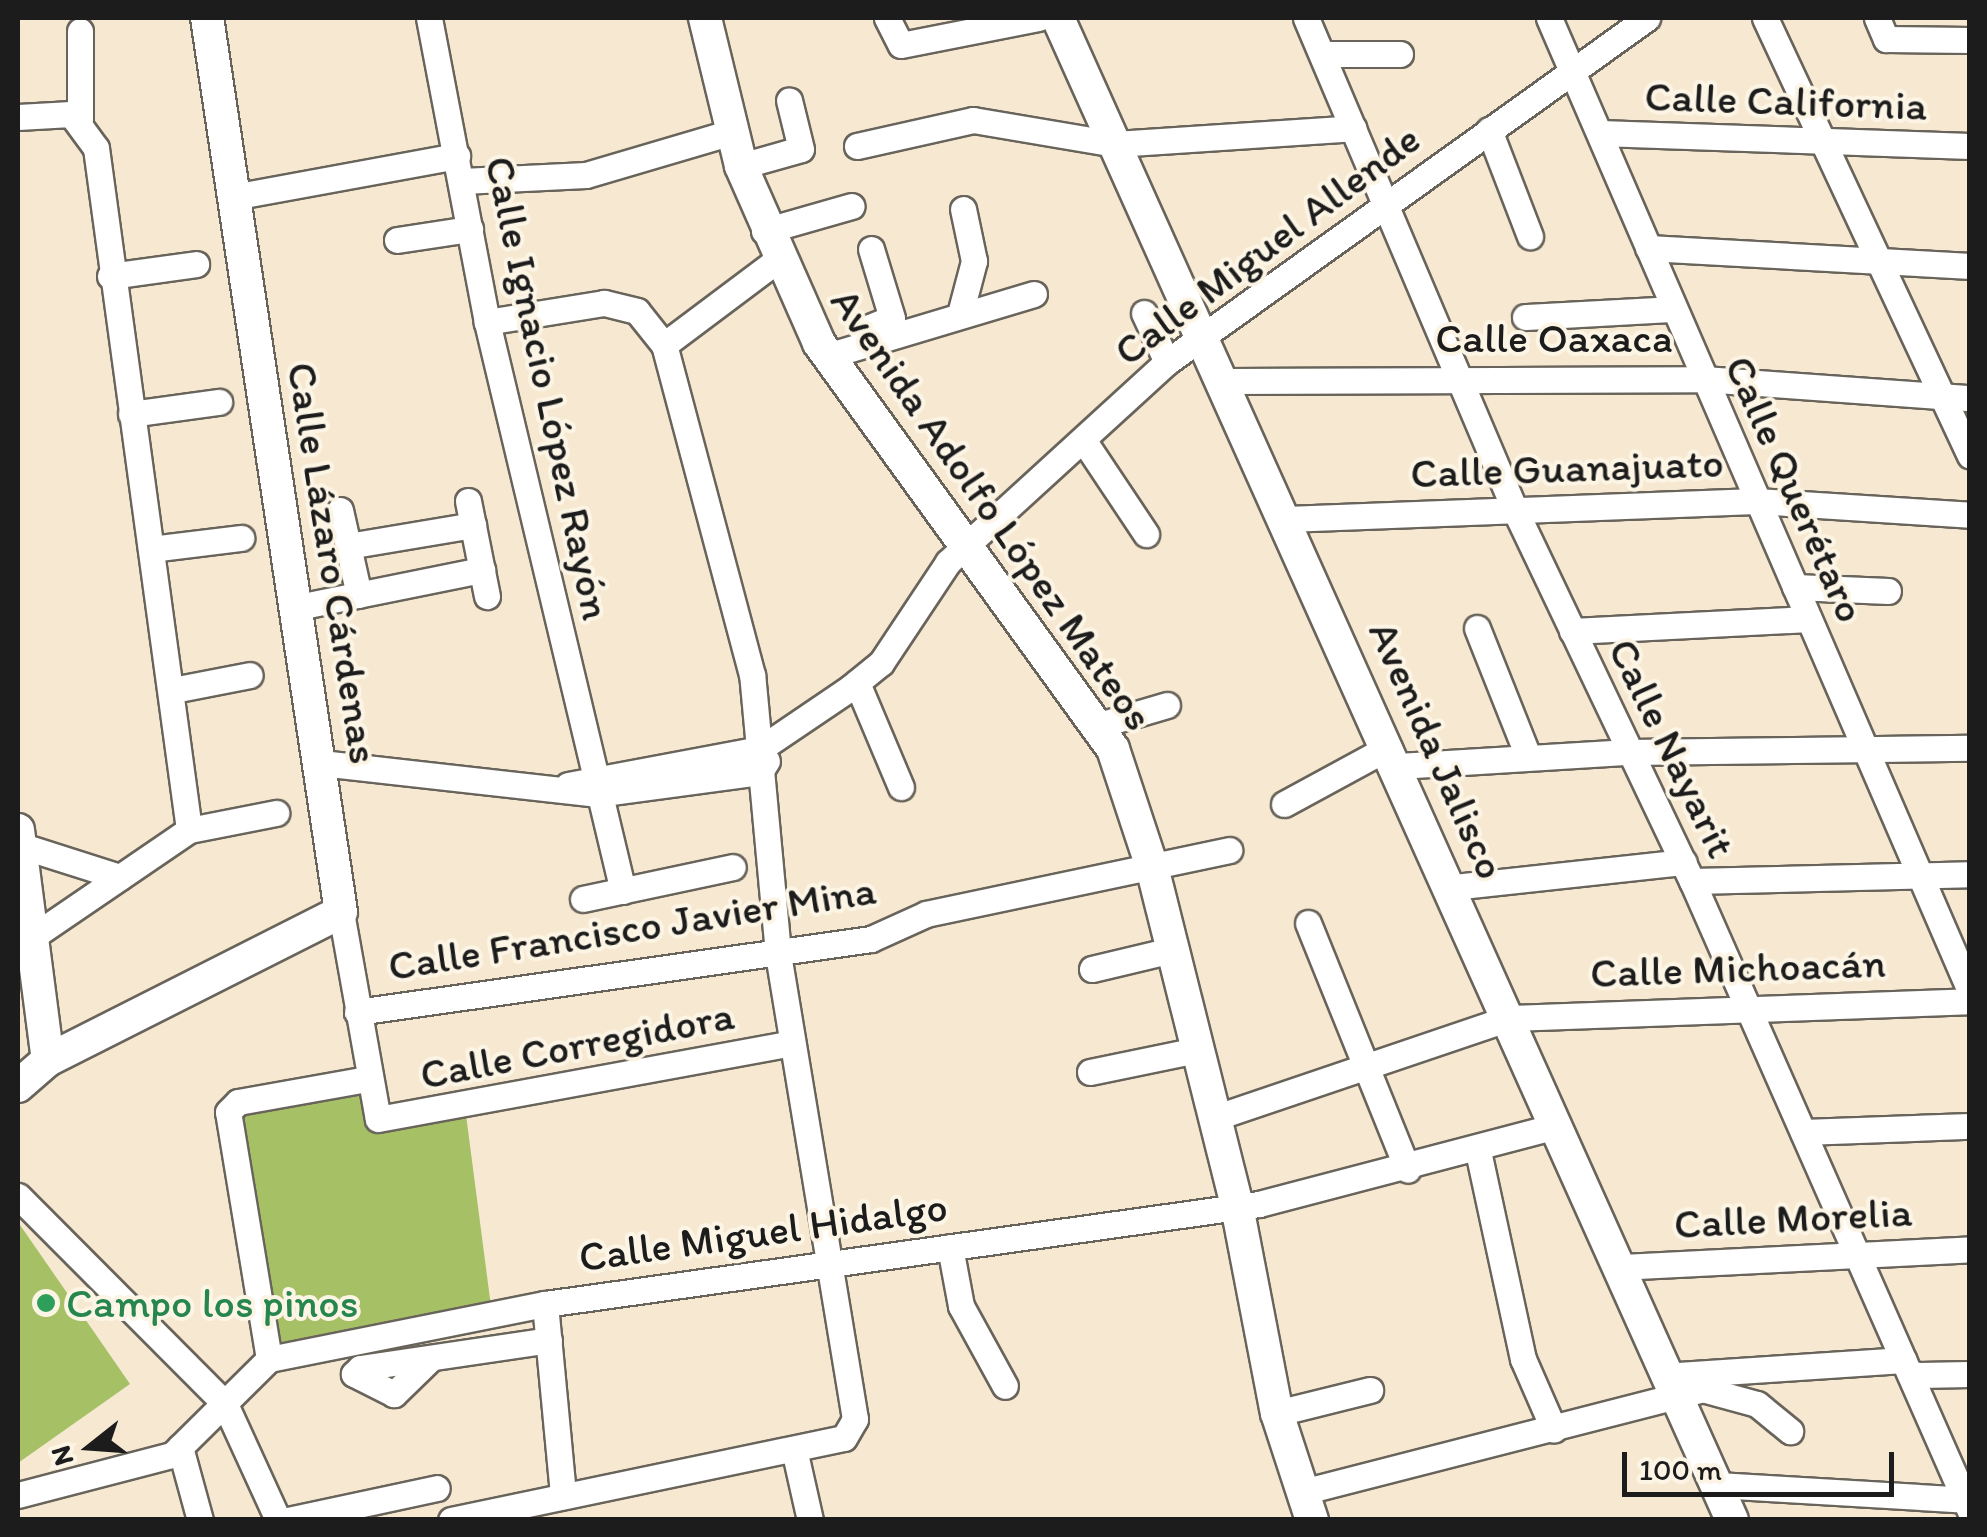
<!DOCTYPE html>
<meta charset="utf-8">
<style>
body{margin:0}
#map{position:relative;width:1987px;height:1537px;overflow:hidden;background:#f7e9d1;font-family:Itim,sans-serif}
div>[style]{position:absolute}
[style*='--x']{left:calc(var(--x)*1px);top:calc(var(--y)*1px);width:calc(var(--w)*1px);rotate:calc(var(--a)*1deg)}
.green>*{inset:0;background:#a6c066}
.roads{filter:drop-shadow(2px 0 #69645b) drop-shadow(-2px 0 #69645b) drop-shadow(0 2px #69645b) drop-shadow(0 -2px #69645b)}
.minor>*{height:25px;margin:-12.5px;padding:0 12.5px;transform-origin:12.5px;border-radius:12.5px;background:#fff}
.major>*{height:32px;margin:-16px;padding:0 16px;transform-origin:16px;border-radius:16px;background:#fff}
.dots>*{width:28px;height:28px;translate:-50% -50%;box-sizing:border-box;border:5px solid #fcf5e5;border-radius:50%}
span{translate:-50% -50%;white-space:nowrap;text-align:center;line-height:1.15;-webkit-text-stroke:8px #fcf5e5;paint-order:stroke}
.street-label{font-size:42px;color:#1c1c1c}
.leisure-label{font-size:42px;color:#27864d}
.left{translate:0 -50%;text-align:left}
.frame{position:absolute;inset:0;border:20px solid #1c1c1c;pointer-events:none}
.north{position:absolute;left:40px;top:1397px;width:100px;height:100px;-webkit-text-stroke:8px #fcf5e5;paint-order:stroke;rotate:253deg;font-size:28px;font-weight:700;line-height:40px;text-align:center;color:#1c1c1c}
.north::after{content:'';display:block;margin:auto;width:35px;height:45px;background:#1c1c1c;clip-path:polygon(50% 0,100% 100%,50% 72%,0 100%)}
.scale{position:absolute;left:1622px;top:1452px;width:272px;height:45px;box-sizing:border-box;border:5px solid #1c1c1c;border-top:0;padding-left:12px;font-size:30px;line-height:35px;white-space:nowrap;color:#1c1c1c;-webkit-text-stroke:8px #fcf5e5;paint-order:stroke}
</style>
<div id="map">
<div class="green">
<div style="clip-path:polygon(367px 1079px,379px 1119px,465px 1107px,492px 1314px,269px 1359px,230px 1107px)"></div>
<div style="clip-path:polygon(18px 1222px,130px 1384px,18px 1463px)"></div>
</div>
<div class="roads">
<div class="minor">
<div style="--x:429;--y:18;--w:309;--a:79.2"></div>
<div style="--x:487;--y:322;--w:585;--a:76.56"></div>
<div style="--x:887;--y:18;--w:30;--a:63"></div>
<div style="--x:901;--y:45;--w:140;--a:-11.1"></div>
<div style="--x:1306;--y:18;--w:532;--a:67"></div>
<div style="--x:1514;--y:508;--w:413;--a:64.5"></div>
<div style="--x:1692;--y:881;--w:689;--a:66.19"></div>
<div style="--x:1549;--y:18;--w:1060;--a:66.6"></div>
<div style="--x:1765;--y:18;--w:483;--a:64.9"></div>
<div style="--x:1877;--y:18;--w:23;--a:67"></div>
<div style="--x:1886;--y:39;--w:84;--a:0.7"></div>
<div style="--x:80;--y:31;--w:88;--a:90"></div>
<div style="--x:1323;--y:54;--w:77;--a:0"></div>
<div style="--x:18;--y:117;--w:53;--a:-3.2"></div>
<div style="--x:71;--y:114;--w:42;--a:53.7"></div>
<div style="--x:96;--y:148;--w:688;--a:82.23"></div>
<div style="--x:1489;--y:130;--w:114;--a:68.9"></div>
<div style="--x:1600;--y:133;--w:370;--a:2"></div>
<div style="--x:857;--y:146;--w:119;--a:-12.6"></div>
<div style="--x:973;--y:120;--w:144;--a:9.6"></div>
<div style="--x:1115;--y:144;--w:239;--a:-3.8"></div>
<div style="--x:741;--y:166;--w:62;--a:-15.8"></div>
<div style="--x:801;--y:149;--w:50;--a:-103.8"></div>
<div style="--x:462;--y:181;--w:124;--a:-2.8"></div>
<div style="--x:586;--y:175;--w:152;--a:-16.4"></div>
<div style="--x:233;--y:197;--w:228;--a:-10.4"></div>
<div style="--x:764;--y:231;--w:91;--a:-15.9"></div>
<div style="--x:397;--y:240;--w:74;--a:-8.6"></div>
<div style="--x:1648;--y:248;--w:323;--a:3.2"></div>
<div style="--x:110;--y:276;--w:87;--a:-7.9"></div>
<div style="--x:1144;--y:313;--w:54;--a:64.9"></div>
<div style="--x:960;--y:314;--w:55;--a:-75.2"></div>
<div style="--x:974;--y:261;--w:53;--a:-101.9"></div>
<div style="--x:1525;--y:317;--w:147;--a:-3.1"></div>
<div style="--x:862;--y:330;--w:32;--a:-22"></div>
<div style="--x:892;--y:318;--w:72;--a:-106.9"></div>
<div style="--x:664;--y:345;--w:140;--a:-36.9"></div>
<div style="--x:827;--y:356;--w:216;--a:-16.7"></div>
<div style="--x:1227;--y:381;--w:476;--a:-0.2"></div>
<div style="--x:1703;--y:379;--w:268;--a:4.1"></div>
<div style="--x:131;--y:414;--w:89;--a:-7.8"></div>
<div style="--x:1084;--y:441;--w:112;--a:56.3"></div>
<div style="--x:468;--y:501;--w:97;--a:78.7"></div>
<div style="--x:340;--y:510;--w:87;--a:77.4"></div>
<div style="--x:1286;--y:519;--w:470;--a:-2.2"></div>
<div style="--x:1756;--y:501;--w:214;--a:3.7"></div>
<div style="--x:348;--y:546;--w:127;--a:-9.5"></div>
<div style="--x:151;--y:549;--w:91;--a:-7"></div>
<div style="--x:1795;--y:587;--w:93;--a:2.5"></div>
<div style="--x:298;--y:607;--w:188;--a:-11.4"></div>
<div style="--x:1477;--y:628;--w:138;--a:68.3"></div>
<div style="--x:1572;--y:631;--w:237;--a:-2.9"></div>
<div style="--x:857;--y:683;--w:113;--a:67.1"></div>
<div style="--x:173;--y:690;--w:78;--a:-11"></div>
<div style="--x:1096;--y:726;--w:74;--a:-16.5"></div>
<div style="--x:321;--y:763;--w:277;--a:6.4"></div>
<div style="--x:596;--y:794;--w:165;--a:-7.6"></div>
<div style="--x:760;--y:772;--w:13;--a:-58"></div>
<div style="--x:1398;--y:766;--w:231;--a:-3.5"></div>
<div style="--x:1629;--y:752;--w:341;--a:-0.7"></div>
<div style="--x:568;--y:785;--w:195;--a:-10.6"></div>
<div style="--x:760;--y:749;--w:109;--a:-34.1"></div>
<div style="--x:850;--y:688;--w:40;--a:-39"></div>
<div style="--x:881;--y:663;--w:121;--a:-56.4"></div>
<div style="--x:948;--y:562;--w:297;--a:-42.4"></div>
<div style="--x:1167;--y:362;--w:591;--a:-35.63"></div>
<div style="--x:1284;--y:804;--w:119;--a:-28.5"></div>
<div style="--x:19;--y:845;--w:106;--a:17.6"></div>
<div style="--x:1692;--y:881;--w:278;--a:-1.4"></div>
<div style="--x:1453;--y:887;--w:232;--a:-6.2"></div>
<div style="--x:583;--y:899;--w:153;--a:-12"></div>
<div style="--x:341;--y:912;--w:210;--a:79.9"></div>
<div style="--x:378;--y:1119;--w:420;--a:-10.4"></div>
<div style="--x:1308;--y:923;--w:266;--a:68"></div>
<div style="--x:22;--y:944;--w:202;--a:-34.3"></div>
<div style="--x:189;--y:830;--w:89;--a:-11.1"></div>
<div style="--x:1092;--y:969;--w:82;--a:-13.4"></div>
<div style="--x:357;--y:1012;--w:519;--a:-8.08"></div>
<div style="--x:871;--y:939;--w:60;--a:-24.4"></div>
<div style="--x:926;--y:914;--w:310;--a:-11.9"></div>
<div style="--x:1090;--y:1072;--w:109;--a:-11.6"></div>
<div style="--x:1214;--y:1118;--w:312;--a:-18.7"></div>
<div style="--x:1510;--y:1018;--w:460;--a:-2.1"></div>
<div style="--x:1803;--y:1132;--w:167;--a:-2.1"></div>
<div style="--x:1478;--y:1151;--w:213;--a:77.8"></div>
<div style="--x:1523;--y:1359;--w:77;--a:66.4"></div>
<div style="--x:18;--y:1196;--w:293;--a:45.1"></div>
<div style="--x:225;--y:1404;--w:128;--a:65.4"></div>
<div style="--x:950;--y:1247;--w:60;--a:79.4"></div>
<div style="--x:961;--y:1306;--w:91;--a:61.2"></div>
<div style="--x:1620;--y:1267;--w:350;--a:-2.9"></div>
<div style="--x:545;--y:1304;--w:193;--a:84.6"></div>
<div style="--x:431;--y:1358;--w:52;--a:135.8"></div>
<div style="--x:394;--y:1394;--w:45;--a:-153.4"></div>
<div style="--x:354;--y:1374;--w:8;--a:-45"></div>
<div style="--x:360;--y:1368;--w:191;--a:-8.4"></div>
<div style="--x:269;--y:1359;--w:250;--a:-99.4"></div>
<div style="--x:228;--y:1112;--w:14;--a:-45"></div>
<div style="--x:238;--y:1102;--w:131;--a:-10.1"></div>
<div style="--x:1678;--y:1375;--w:226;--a:-3.8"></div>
<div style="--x:1912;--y:1375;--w:58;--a:-1"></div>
<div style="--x:1277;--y:1413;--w:96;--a:-13.9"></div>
<div style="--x:180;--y:1447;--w:76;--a:74.7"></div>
<div style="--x:794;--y:1449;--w:73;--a:77.3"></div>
<div style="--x:1717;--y:1485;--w:253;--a:3.4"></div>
<div style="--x:1302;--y:1492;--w:413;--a:-14.4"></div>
<div style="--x:1702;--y:1389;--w:57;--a:15.3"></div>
<div style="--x:1757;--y:1404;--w:43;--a:39.3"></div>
<div style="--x:18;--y:1495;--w:159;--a:-14.6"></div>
<div style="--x:172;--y:1455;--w:136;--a:-44.7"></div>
<div style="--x:269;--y:1359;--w:281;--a:-11.3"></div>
<div style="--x:545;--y:1304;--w:721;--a:-7.97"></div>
<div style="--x:1259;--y:1204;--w:308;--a:-14.7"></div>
<div style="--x:288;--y:1520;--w:152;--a:-12.1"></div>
<div style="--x:451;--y:1520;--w:401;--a:-11.8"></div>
<div style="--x:844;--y:1438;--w:22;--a:-60"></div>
<div style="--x:855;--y:1419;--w:472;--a:-99.4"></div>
<div style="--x:778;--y:953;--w:279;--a:-95.3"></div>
<div style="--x:752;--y:675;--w:342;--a:-104.9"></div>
<div style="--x:664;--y:345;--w:43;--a:-128.5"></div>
<div style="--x:637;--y:311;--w:34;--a:-166"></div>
<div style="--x:604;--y:303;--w:119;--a:170.8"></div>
</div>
<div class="major">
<div style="--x:705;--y:18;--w:152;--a:76.3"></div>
<div style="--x:741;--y:166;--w:193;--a:66.2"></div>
<div style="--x:819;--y:343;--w:501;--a:54.09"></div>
<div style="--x:1113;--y:749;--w:124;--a:71.7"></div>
<div style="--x:1152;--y:867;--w:344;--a:75.9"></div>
<div style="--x:1236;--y:1201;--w:216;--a:79.1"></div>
<div style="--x:1277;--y:1413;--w:113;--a:71.9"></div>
<div style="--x:1058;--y:18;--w:1646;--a:65.83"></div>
<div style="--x:18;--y:830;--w:232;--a:82.6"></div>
<div style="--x:18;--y:1086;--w:40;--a:-41"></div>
<div style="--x:48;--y:1060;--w:328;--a:-26.8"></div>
<div style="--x:341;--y:912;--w:904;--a:-98.52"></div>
</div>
</div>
<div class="dots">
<div style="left:46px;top:1303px;background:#2e9e5b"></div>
</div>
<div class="street-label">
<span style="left:1786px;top:101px;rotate:2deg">Calle California</span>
<span style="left:1267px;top:245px;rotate:-37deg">Calle Miguel Allende</span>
<span style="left:1554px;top:338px">Calle Oaxaca</span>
<span style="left:548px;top:388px;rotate:78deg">Calle Ignacio López Rayón</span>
<span style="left:1567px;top:468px;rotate:-2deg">Calle Guanajuato</span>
<span style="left:1795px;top:489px;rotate:66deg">Calle Querétaro</span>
<span style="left:992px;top:509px;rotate:55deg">Avenida Adolfo López Mateos</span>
<span style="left:333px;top:563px;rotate:81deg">Calle Lázaro Cárdenas</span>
<span style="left:1672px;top:748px;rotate:64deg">Calle Nayarit</span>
<span style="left:1437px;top:750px;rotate:66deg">Avenida Jalisco</span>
<span style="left:632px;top:928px;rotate:-9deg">Calle Francisco Javier Mina</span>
<span style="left:1738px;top:968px;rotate:-2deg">Calle Michoacán</span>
<span style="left:577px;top:1045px;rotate:-11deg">Calle Corregidora</span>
<span style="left:1793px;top:1218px;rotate:-3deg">Calle Morelia</span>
<span style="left:763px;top:1232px;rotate:-8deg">Calle Miguel Hidalgo</span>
</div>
<div class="leisure-label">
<span class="left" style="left:66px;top:1303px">Campo los pinos</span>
</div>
<div class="frame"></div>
<div class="north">N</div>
<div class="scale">100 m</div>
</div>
